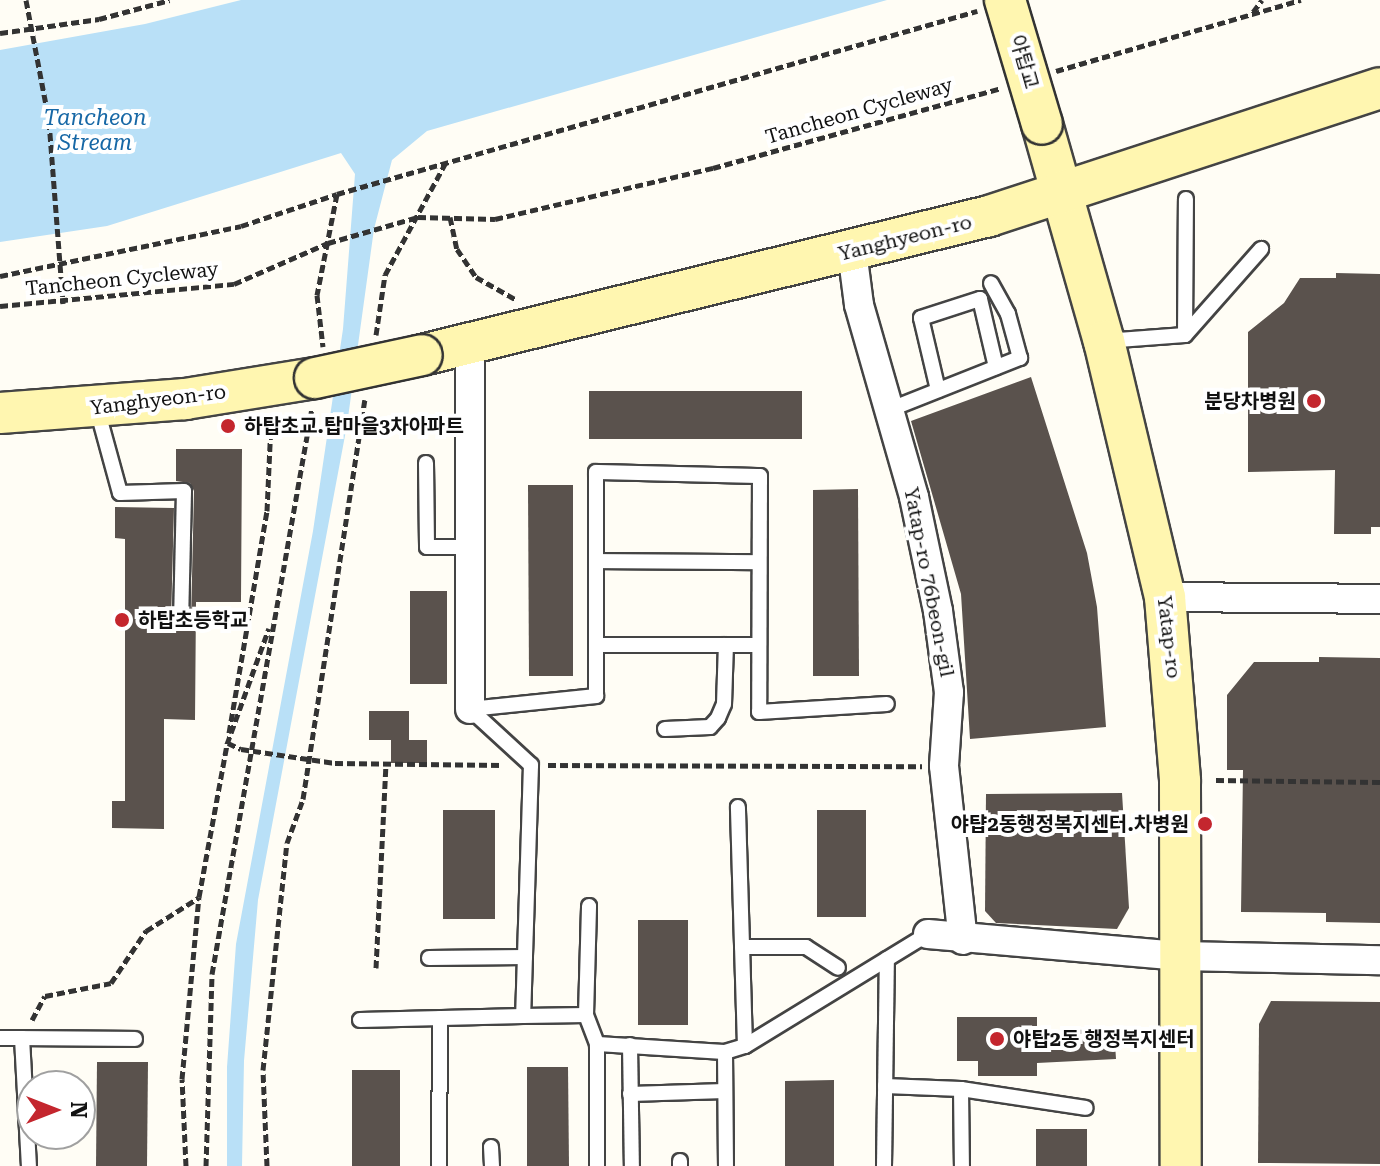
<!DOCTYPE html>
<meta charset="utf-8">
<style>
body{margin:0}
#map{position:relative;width:1380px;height:1166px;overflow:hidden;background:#fffdf5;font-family:"Roboto Serif","Noto Sans KR",serif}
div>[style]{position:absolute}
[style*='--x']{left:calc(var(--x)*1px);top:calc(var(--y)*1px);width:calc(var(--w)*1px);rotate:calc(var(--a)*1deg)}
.water>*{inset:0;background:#b9e0f7}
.building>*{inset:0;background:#5a524d}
.path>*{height:5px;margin-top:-2.5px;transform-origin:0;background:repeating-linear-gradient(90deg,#333 0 8px,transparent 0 12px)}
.roads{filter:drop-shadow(2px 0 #444) drop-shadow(-2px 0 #444) drop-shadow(0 2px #444) drop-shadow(0 -2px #444)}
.lane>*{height:14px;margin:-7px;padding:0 7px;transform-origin:7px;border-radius:7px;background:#fff}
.street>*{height:28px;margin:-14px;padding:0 14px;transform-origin:14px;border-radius:14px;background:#fff}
.secondary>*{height:40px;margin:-20px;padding:0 20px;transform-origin:20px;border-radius:20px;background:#fff6b0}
.path-bridge>*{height:5px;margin-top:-2.5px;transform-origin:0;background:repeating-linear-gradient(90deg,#333 0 8px,transparent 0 12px)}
.bridges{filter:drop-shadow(2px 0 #333) drop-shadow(-2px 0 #333) drop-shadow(0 2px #333) drop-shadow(0 -2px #333)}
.secondary-bridge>*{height:40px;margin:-20px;padding:0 20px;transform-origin:20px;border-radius:20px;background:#fff6b0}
.dots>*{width:22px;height:22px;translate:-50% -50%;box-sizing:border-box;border:4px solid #fff;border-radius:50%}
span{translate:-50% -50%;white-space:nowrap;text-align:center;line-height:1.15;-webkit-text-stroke:8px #fff;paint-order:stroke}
.street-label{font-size:20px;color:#111}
.poi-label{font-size:20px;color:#111;font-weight:700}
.right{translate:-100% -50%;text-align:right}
.left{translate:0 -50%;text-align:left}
.water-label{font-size:22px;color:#1768a6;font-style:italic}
.north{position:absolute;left:16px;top:1070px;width:80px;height:80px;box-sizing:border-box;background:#fff;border:2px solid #a0a0a0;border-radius:50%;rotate:90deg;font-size:22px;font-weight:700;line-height:32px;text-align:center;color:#111}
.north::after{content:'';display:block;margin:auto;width:28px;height:36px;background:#c4262e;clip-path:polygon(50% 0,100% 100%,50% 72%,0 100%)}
</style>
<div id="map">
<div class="water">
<div style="clip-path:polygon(241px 0,887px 0,427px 131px,392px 160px,374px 229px,347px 425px,258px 900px,244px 1061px,242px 1166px,227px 1166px,227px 1067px,236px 944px,313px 531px,343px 329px,355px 174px,341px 153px,107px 226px,0 242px,0 50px,145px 24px)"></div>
</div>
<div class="building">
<div style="clip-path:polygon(1336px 273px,1380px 274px,1380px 527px,1371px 527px,1371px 534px,1334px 534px,1335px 470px,1248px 472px,1248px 332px,1284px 303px,1300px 278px,1336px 278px)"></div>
<div style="clip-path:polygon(1031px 377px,1087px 553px,1097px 607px,1106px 727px,970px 739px,961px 594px,911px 421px)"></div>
<div style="clip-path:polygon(589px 391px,802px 391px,802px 439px,589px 439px)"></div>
<div style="clip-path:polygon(176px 449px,242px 449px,241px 602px,196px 602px,195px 720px,164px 719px,164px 829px,112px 828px,112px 801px,125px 801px,125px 539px,115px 538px,115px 507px,174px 508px,171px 621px,177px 629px,186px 628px,191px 620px,194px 491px,190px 483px,176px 481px)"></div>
<div style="clip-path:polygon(528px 485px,573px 485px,573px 676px,529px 676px)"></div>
<div style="clip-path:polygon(858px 489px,859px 676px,813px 676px,813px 490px)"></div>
<div style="clip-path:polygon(410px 591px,447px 591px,447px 684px,410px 684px)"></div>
<div style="clip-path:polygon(1319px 657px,1380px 658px,1380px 923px,1326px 922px,1326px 913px,1241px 912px,1243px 770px,1227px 770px,1227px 695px,1254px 662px,1319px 662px)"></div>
<div style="clip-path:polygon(369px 711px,409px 711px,409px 740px,427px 740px,427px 763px,391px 763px,391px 740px,369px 740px)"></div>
<div style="clip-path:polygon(1122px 793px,1129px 908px,1117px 929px,996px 923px,985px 911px,986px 794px)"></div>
<div style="clip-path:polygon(443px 810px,495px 810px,495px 919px,443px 919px)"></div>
<div style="clip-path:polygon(817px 810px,866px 810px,866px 917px,817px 917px)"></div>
<div style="clip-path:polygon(638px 920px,688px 920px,688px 1025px,638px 1025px)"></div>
<div style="clip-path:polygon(1271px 1001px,1380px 1002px,1380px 1164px,1258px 1163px,1259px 1024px)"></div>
<div style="clip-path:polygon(957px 1017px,1037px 1017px,1037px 1032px,1114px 1028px,1116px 1059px,1037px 1063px,1037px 1076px,978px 1076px,978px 1061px,957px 1061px)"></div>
<div style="clip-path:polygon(97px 1062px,148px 1062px,147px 1166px,96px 1166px)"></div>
<div style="clip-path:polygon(527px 1067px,568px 1067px,569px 1166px,527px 1166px)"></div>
<div style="clip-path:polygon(352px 1070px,400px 1070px,400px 1166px,352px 1166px)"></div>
<div style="clip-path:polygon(834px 1080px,834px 1166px,785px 1166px,785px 1081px)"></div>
<div style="clip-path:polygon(1036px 1129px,1087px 1129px,1087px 1166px,1036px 1166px)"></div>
</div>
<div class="path">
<div style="--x:26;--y:0;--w:123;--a:79.2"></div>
<div style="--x:49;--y:121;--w:183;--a:85.6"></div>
<div style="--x:1253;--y:12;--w:15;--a:-53"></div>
<div style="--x:0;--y:33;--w:100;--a:-8"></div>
<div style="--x:99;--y:19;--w:73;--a:-15"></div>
<div style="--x:1056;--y:71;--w:255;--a:-16.2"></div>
<div style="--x:337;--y:194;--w:666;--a:-15.96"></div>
<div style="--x:450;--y:217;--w:33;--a:78"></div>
<div style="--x:457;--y:249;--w:34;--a:56"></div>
<div style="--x:476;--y:277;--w:45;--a:29.4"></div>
<div style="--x:0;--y:276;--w:246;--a:-11.7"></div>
<div style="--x:241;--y:226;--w:101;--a:-18.4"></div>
<div style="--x:337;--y:194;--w:103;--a:101.2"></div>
<div style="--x:317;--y:295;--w:52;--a:83.4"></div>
<div style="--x:0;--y:306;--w:235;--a:-5.4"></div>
<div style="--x:234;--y:284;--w:103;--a:-23.6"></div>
<div style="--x:328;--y:243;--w:94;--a:-16.1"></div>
<div style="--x:418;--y:217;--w:77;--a:1.5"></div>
<div style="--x:495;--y:219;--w:224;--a:-13.2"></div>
<div style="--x:713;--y:168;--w:299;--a:-15.5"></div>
<div style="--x:376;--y:335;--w:61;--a:-81.5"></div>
<div style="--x:385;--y:275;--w:128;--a:-61.6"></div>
<div style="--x:229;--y:733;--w:225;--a:-80.3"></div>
<div style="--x:267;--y:511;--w:89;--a:-87.4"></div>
<div style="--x:228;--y:743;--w:14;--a:25"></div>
<div style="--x:335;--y:763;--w:167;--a:0.7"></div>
<div style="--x:548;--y:765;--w:374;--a:0.2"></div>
<div style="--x:1216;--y:780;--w:164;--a:0.7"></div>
<div style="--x:376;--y:968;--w:204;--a:-87.2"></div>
<div style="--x:32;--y:1020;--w:27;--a:-62"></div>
<div style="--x:45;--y:996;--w:67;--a:-11.1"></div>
<div style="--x:111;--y:983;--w:63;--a:-56.1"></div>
<div style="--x:146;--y:931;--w:62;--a:-32.4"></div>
<div style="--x:186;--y:1166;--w:87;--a:-92.6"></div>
<div style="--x:182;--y:1079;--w:183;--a:-84.7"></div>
<div style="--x:199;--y:897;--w:156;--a:-79.6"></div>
<div style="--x:227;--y:744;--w:123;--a:-70.1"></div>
<div style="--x:206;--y:1166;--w:192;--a:-88.2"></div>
<div style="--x:212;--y:974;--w:575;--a:-79.98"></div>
<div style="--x:267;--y:1166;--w:96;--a:-92.4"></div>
<div style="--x:263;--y:1070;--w:228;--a:-84"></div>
<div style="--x:287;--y:843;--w:47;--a:-70"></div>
<div style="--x:303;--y:799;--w:404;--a:-81.2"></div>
</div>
<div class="roads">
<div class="lane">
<div style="--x:1185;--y:335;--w:115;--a:-48.5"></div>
<div style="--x:1105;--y:341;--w:80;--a:-4.3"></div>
<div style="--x:1185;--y:335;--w:136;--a:-89.6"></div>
<div style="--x:938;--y:390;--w:74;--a:-103.3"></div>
<div style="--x:921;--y:318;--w:62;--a:-17.9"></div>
<div style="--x:980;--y:299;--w:70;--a:76.8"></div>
<div style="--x:97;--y:409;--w:87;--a:74.7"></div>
<div style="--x:120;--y:493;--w:64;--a:-1.8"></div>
<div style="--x:184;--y:491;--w:129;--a:91.3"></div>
<div style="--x:891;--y:409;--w:139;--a:-21.6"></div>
<div style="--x:1020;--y:358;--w:46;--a:-105.3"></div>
<div style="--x:1008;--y:314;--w:35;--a:-119"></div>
<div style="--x:426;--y:463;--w:84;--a:89.3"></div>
<div style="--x:427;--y:547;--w:43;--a:0"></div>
<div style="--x:596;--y:561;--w:163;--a:0.4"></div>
<div style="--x:596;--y:645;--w:163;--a:0"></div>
<div style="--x:470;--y:709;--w:127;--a:-5.9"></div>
<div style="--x:596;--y:696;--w:224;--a:-90"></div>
<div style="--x:596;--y:472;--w:164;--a:1.4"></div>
<div style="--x:760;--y:476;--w:236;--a:90.2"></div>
<div style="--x:759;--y:712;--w:128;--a:-3.6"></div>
<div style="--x:470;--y:709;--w:83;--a:42.6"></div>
<div style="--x:531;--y:765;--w:251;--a:91.8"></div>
<div style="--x:523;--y:1016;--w:63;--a:-0.9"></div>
<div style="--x:586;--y:1015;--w:31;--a:69"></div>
<div style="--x:597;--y:1044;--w:122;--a:90"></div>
<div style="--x:665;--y:729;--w:45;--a:-2.5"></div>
<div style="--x:710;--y:727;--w:12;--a:-48"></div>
<div style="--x:718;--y:718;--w:15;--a:-67"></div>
<div style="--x:724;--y:704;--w:59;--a:-88.1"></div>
<div style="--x:742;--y:947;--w:64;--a:0"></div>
<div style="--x:806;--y:947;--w:38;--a:33"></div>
<div style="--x:429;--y:958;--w:96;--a:-0.6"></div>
<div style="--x:586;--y:1015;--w:109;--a:-88.4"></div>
<div style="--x:360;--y:1020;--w:163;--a:-1.4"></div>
<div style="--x:0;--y:1038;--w:22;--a:0"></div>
<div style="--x:22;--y:1038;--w:128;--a:86.9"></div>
<div style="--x:22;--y:1038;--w:113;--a:0.5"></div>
<div style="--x:597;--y:1044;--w:128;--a:3.6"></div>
<div style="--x:725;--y:1052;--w:114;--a:89.5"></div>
<div style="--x:630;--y:1045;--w:121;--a:89.1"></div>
<div style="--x:745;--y:1046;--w:215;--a:-31.5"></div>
<div style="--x:725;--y:1052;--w:21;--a:-17"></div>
<div style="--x:745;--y:1046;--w:239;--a:-91.7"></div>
<div style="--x:885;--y:1086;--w:76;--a:2.3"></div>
<div style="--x:961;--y:1089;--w:77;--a:89.3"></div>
<div style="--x:961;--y:1089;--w:126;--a:8.6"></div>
<div style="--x:630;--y:1094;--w:95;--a:-1.8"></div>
<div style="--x:491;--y:1147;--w:19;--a:87"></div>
<div style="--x:680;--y:1161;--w:5;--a:90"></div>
<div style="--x:439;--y:1166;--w:148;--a:-89.6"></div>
<div style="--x:884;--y:1166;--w:207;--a:-89.2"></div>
</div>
<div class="street">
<div style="--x:852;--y:251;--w:54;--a:82.6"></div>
<div style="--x:859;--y:305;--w:200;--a:74"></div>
<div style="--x:914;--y:497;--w:116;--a:78.1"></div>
<div style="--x:938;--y:611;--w:82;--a:82.3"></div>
<div style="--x:949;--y:692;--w:74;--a:93.9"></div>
<div style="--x:944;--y:766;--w:175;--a:83.8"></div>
<div style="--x:470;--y:342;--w:367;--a:90"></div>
<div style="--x:1165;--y:597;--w:215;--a:0.5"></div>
<div style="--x:928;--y:934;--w:254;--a:5"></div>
<div style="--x:1181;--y:956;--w:199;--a:1.2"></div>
</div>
<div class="secondary">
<div style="--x:1042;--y:124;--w:226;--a:74.1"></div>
<div style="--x:1104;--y:341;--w:263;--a:76.6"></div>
<div style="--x:1165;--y:597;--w:185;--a:85.3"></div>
<div style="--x:1180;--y:781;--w:385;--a:89.9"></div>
<div style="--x:422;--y:355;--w:584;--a:-13.77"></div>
<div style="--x:989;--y:216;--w:411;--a:-18.1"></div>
<div style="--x:0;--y:413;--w:186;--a:-4.3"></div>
<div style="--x:185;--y:399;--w:132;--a:-9.2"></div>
</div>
</div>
<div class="path-bridge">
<div style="--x:241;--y:749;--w:95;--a:8.5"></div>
</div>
<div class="bridges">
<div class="secondary-bridge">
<div style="--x:1005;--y:0;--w:129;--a:73.4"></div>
<div style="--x:315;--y:378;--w:109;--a:-12.1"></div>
</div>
</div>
<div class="dots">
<div style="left:1314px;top:401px;background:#c4262e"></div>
<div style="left:228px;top:426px;background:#c4262e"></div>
<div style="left:122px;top:620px;background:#c4262e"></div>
<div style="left:1205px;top:824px;background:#c4262e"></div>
<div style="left:997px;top:1039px;background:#c4262e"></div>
</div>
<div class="street-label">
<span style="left:1024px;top:62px;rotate:74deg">야탑교</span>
<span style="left:859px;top:111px;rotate:-16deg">Tancheon Cycleway</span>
<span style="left:905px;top:238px;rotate:-14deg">Yanghyeon-ro</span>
<span style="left:122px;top:279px;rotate:-6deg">Tancheon Cycleway</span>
<span style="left:158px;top:400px;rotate:-7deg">Yanghyeon-ro</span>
<span style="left:929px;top:582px;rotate:79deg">Yatap-ro 76beon-gil</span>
<span style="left:1169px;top:637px;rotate:83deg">Yatap-ro</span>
</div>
<div class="poi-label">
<span class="right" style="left:1296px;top:401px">분당차병원</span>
<span class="left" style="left:244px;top:426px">하탑초교.탑마을3차아파트</span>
<span class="left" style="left:138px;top:620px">하탑초등학교</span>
<span class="right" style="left:1189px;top:824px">야턉2동행정복지센터.차병원</span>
<span class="left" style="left:1013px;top:1039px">야탑2동 행정복지센터</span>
</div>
<div class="water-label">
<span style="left:95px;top:130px">Tancheon<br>Stream</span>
</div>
<div class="north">N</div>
</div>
